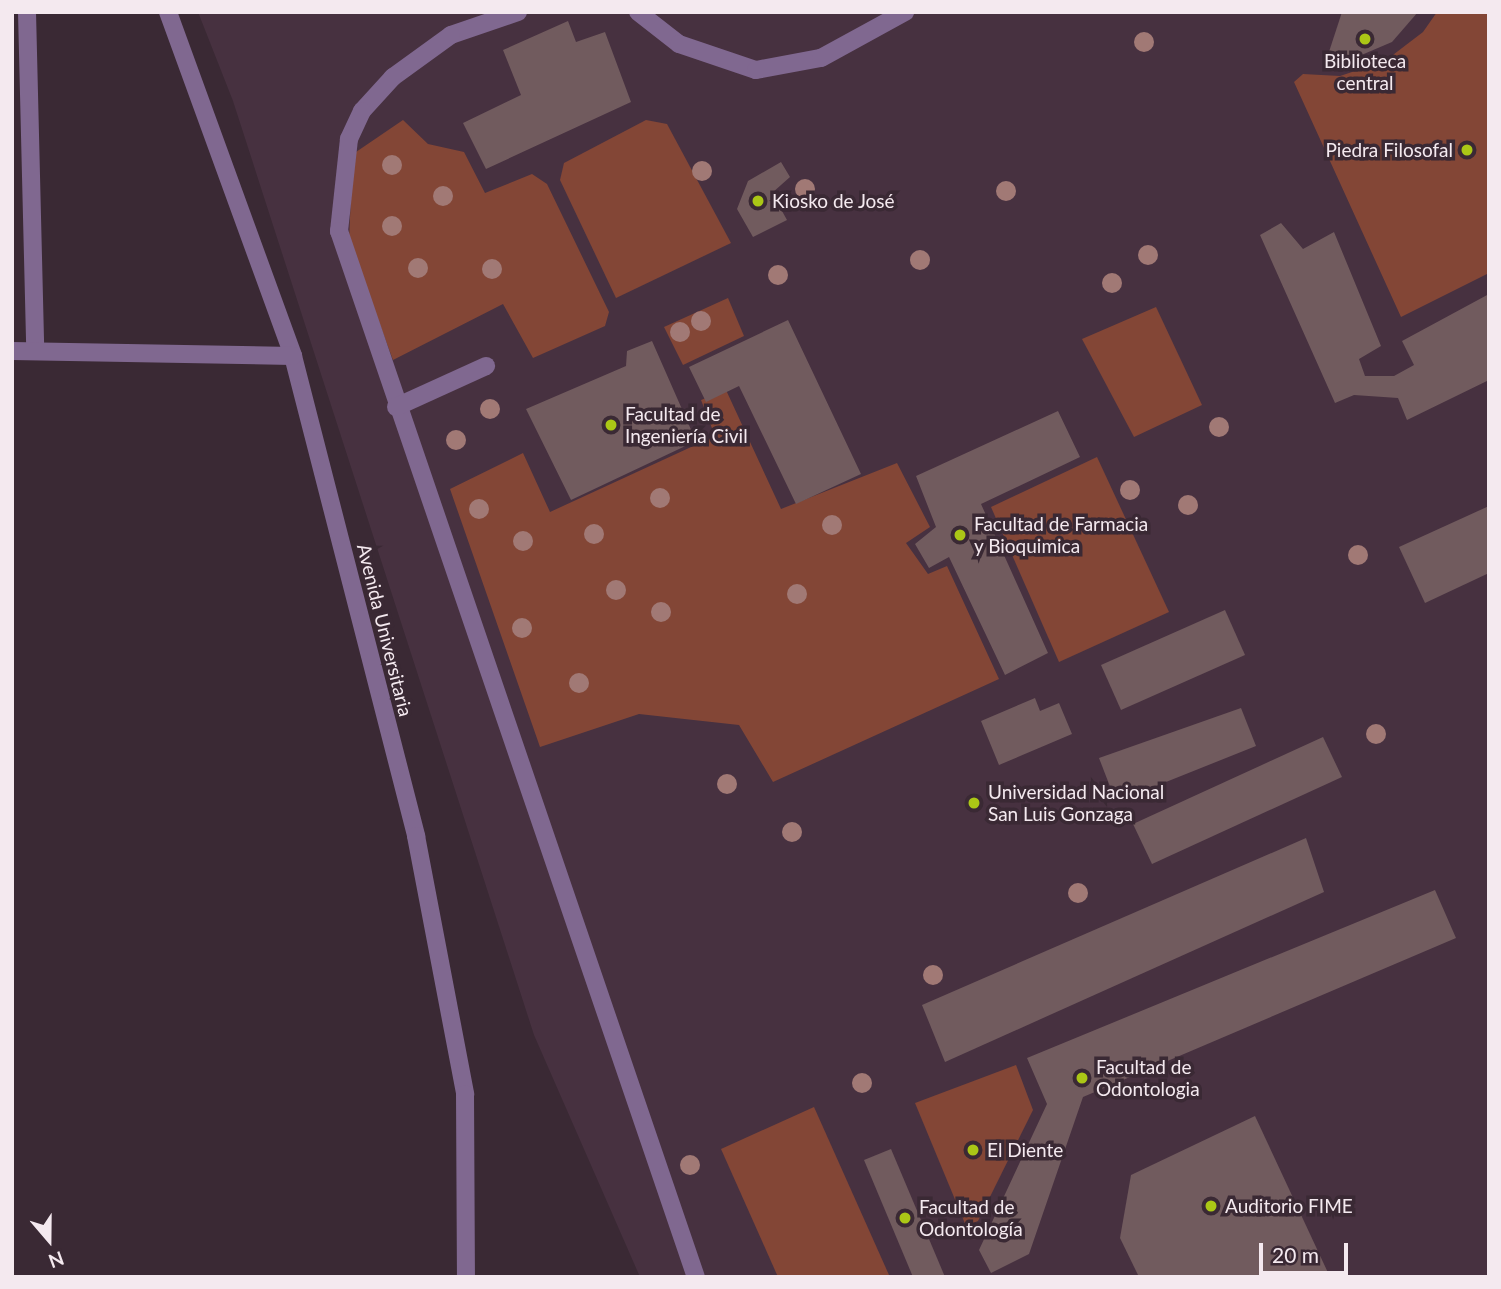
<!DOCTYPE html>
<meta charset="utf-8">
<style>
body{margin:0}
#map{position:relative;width:1501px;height:1289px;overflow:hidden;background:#3a2934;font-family:Lato,sans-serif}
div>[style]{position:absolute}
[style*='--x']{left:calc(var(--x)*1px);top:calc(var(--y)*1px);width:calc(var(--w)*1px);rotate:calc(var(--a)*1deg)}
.built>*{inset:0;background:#473140}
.green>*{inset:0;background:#834636}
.building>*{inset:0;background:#715b5e}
.minor>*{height:18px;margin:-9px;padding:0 9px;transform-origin:9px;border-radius:9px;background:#806890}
.trees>*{width:20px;height:20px;margin:-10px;border-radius:50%;background:#a17975}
.dots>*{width:19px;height:19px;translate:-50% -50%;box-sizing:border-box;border:4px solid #3a2934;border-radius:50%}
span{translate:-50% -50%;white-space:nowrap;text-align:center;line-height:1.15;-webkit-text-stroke:7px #3a2934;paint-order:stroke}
.poi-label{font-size:19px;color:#f4e9ef}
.right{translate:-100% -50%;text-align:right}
.left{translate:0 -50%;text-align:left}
.street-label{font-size:19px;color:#f4e9ef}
.frame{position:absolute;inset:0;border:14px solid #f4e9ef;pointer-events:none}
.north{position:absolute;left:14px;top:1205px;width:70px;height:70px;-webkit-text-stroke:5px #3a2934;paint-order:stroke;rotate:160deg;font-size:19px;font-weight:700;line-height:28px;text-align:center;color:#f4e9ef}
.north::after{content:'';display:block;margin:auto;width:24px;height:32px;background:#f4e9ef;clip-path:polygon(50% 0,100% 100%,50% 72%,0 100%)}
.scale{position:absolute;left:1259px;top:1243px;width:89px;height:32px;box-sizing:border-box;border:4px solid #f4e9ef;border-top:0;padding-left:9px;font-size:21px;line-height:24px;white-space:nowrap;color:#f4e9ef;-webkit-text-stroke:5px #3a2934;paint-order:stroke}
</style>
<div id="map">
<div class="built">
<div style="clip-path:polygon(198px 12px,1489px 12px,1489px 1277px,640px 1277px,534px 1035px,233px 101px)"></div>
</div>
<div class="green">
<div style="clip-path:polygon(1437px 12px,1489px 12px,1489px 273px,1401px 317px,1294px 82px,1303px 74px,1340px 76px,1385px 61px,1423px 32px)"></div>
<div style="clip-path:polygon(403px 120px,428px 144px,464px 152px,485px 193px,532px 174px,547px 184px,609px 312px,605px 326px,533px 358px,503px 304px,393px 360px,349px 241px,351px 195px,356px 152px)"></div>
<div style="clip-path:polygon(646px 120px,667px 124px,731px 243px,616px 298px,560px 180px,564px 163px)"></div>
<div style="clip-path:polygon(728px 298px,744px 336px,683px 365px,664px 327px)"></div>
<div style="clip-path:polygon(1156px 307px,1202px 405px,1134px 437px,1082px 339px)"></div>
<div style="clip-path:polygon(726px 390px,781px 509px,897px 463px,930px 527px,906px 543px,928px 574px,947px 566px,999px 679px,773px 782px,739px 725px,639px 714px,540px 747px,450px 489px,523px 453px,550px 512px,715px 436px,701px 400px)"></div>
<div style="clip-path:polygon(1097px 457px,1169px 612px,1059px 662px,991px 507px)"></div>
<div style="clip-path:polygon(1016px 1065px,1033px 1110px,978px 1221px,966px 1226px,915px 1103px)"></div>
<div style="clip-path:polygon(814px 1107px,889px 1275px,885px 1277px,778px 1277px,721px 1149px)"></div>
</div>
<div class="building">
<div style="clip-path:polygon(1342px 12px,1418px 12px,1392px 42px,1338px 65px,1326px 61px)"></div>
<div style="clip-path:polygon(568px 21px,576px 42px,605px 32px,631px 102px,486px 169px,463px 123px,521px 95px,503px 50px)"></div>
<div style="clip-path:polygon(781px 162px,790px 177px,772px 193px,787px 220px,753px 237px,737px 209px,748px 181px)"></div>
<div style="clip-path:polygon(1281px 223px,1303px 249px,1334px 232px,1381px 346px,1359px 359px,1365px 376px,1394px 376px,1414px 365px,1402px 341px,1489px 294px,1489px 380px,1407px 420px,1398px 398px,1354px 395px,1335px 403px,1260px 235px)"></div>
<div style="clip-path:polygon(788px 320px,861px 474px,796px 504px,739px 386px,706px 402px,689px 367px)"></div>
<div style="clip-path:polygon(652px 341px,696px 441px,571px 500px,526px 409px,626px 366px,627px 351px)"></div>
<div style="clip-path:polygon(1058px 411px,1080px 457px,981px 504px,1048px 653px,1005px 675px,949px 557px,929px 568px,915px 544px,936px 527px,916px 476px)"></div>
<div style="clip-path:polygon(1489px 506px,1489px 573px,1425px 603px,1399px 547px)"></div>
<div style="clip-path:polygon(1225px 610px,1245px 655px,1121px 710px,1101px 665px)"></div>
<div style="clip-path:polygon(1035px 698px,1040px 711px,1059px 703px,1072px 734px,999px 765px,981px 721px)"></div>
<div style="clip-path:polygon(1241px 708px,1256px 746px,1116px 802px,1099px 758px)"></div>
<div style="clip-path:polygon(1323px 737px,1342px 777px,1152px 864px,1133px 824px)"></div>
<div style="clip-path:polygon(1306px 838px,1324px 892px,945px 1062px,922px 1005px)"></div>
<div style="clip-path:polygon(1435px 890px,1456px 938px,1083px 1097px,1029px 1254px,991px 1273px,979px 1250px,1047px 1104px,1027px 1058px)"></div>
<div style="clip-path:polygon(1255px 1116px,1330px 1277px,1139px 1277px,1120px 1238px,1131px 1175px)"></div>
<div style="clip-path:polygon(891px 1149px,945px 1277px,913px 1277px,864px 1160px)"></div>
</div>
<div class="minor">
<div style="--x:27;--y:12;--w:339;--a:88.6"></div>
<div style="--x:168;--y:12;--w:366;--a:70"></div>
<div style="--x:293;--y:356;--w:496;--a:75.6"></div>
<div style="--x:416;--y:836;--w:263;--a:79.2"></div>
<div style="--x:465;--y:1094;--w:183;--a:89.7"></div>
<div style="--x:518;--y:12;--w:71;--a:161.1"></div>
<div style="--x:451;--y:35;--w:72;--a:144.1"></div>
<div style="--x:393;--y:77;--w:46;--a:132.4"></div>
<div style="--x:362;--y:111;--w:31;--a:115"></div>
<div style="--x:349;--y:139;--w:93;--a:96.2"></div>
<div style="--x:339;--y:231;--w:1105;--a:71.16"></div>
<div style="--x:638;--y:12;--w:52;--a:38"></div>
<div style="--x:679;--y:44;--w:81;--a:18.7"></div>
<div style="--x:756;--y:70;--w:66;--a:-10.5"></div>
<div style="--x:821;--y:58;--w:96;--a:-28.7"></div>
<div style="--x:12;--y:351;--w:281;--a:1"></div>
<div style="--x:396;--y:407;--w:99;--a:-24.5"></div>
</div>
<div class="trees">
<div style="left:1144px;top:42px"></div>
<div style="left:392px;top:165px"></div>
<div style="left:702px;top:171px"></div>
<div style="left:805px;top:189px"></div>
<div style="left:1006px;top:191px"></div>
<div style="left:443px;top:196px"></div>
<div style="left:392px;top:226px"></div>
<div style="left:1148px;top:255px"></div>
<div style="left:920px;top:260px"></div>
<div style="left:418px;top:268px"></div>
<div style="left:492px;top:269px"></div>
<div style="left:778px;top:275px"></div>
<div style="left:1112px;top:283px"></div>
<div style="left:701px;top:321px"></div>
<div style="left:680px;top:332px"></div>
<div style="left:490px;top:409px"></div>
<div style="left:1219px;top:427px"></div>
<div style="left:456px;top:440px"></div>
<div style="left:1130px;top:490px"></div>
<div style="left:660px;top:498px"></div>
<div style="left:1188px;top:505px"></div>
<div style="left:479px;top:509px"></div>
<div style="left:832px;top:525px"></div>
<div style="left:594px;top:534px"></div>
<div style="left:523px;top:541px"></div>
<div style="left:1358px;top:555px"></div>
<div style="left:616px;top:590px"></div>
<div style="left:797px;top:594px"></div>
<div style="left:661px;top:612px"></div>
<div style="left:522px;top:628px"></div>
<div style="left:579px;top:683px"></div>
<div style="left:1376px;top:734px"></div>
<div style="left:727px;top:784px"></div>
<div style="left:792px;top:832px"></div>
<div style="left:1078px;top:893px"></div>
<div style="left:933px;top:975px"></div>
<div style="left:862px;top:1083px"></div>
<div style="left:690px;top:1165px"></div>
</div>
<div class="dots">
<div style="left:1365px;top:39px;background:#abc716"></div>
<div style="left:1467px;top:150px;background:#abc716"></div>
<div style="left:758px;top:201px;background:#abc716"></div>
<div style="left:611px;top:425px;background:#abc716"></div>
<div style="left:960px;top:535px;background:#abc716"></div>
<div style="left:974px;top:803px;background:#abc716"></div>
<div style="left:1082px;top:1078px;background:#abc716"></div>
<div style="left:973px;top:1150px;background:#abc716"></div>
<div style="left:1211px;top:1206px;background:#abc716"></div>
<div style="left:905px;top:1218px;background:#abc716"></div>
</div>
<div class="poi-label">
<span style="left:1365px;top:72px">Biblioteca<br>central</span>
<span class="right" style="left:1453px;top:150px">Piedra Filosofal</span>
<span class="left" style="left:772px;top:201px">Kiosko de José</span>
<span class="left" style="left:625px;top:425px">Facultad de<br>Ingeniería Civil</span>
<span class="left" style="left:974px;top:535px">Facultad de Farmacia<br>y Bioquimica</span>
<span class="left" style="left:988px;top:803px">Universidad Nacional<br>San Luis Gonzaga</span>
<span class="left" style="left:1096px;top:1078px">Facultad de<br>Odontologia</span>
<span class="left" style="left:987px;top:1150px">El Diente</span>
<span class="left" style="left:1225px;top:1206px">Auditorio FIME</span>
<span class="left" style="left:919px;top:1218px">Facultad de<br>Odontología</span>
</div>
<div class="street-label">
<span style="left:385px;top:630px;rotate:76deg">Avenida Universitaria</span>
</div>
<div class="frame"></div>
<div class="north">N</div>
<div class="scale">20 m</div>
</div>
